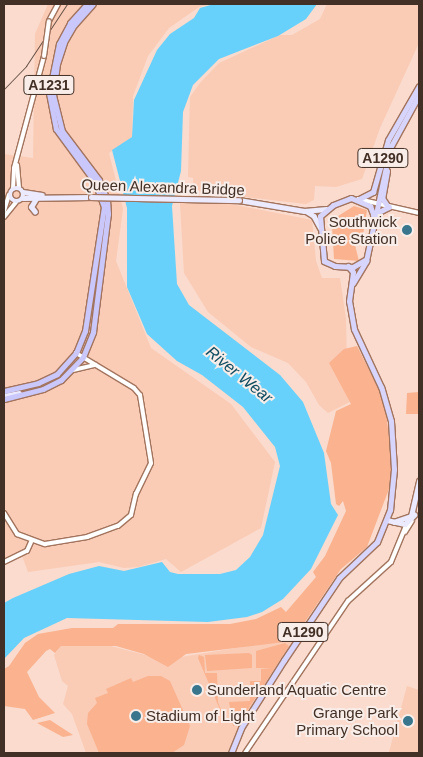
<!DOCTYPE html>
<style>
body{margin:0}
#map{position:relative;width:423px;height:757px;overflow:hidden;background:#fadbcd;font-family:Helvetica,sans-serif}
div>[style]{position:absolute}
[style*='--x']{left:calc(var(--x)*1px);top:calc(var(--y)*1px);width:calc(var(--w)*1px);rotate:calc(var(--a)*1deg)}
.built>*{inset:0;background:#facbb5}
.green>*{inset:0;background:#fab28f}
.water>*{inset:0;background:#67d1fb}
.roads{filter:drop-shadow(1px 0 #a2745e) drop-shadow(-1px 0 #a2745e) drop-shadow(0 1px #a2745e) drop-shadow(0 -1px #a2745e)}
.tertiary>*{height:4px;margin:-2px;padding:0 2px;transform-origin:2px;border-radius:2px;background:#fff}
.secondary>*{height:4.5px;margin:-2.25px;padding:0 2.25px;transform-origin:2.25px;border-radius:2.25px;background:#ebeafe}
.secondary>.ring{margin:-2.25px;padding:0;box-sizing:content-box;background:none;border:4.5px solid #ebeafe;border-radius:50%}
.primary>*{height:5px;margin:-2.5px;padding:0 2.5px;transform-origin:2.5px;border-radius:2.5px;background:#d7d5fc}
.trunk>*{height:5px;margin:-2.5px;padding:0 2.5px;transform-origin:2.5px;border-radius:2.5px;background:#cac7fb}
.tram>*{height:1px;margin:-0.5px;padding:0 0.5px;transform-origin:0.5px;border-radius:0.5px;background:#655045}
.bridges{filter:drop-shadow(1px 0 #a2745e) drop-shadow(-1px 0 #a2745e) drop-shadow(0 1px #a2745e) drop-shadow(0 -1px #a2745e)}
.tertiary-bridge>*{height:4px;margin:-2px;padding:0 2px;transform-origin:2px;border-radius:2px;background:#fff}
.secondary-bridge>*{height:4.5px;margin:-2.25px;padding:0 2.25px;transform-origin:2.25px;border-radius:2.25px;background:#ebeafe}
.dots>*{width:14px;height:14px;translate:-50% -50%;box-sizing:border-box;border:2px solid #f8ede8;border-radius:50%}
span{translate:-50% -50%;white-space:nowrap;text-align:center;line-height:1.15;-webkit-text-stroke:4px #f8ede8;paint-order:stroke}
.shield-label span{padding:1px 4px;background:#f8ede8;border:1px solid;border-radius:4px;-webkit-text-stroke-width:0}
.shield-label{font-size:14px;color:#422f25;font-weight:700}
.street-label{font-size:15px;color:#422f25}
.poi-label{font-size:15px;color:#422f25}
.right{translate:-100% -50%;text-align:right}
.left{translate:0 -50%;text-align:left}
.water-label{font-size:16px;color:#0d4c61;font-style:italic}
.frame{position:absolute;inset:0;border:5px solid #422f25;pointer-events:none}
</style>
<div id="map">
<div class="built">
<div style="clip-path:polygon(48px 4px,211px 4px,199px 7px,169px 28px,148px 56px,133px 96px,132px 137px,109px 153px,123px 209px,116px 261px,151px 348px,231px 404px,275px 462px,261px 528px,181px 572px,166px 559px,138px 567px,124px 568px,99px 562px,28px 572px,21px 553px,4px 560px,4px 520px,13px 532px,4px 509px,4px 154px,33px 158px,35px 34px)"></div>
<div style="clip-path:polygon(327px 4px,419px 4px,419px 43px,380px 128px,362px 179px,336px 187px,315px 186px,314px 200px,306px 204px,193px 191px,193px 178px,188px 177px,190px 97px,200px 83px,219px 63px,280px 35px,292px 35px,320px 19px)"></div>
<div style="clip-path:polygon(180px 203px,226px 203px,312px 220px,316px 261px,322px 278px,340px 278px,346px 319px,347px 365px,358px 398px,328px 413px,319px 405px,306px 382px,288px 363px,251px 347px,208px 312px,184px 273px)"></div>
<div style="clip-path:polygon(286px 640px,294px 642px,242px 720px,229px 753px,86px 753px,72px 714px,63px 704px,68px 686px,62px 681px,54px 655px,61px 646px,107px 645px,149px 656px,181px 657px)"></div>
<div style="clip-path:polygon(407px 686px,419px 690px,419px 753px,393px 753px,389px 752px)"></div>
</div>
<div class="green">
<div style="clip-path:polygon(354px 206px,367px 210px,362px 242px,355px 245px,359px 261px,334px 259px,332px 225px,335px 218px)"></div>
<div style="clip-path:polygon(357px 346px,379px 389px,386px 411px,392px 464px,389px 489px,367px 547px,341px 569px,292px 641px,186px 654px,168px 667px,144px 654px,116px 646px,61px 646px,55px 653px,50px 649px,46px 651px,27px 672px,39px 697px,55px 713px,33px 720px,25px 709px,4px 706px,4px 669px,9px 666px,25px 643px,38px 634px,72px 628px,113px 628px,118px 624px,230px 624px,256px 619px,281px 607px,286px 612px,316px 577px,313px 572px,325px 556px,346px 511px,343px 501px,339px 506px,336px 504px,331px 463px,326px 451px,336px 411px,351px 404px,329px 363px,344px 349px)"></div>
<div style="clip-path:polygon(419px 392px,419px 414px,406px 414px,407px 393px)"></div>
<div style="clip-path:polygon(285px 643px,289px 646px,238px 725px,233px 726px,229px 702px,250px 701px,250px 681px,261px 681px,261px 669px,272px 668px,256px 668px,256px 651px)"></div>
<div style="clip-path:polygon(249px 653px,252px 655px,252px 668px,207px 671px,205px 655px)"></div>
<div style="clip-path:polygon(199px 655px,204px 657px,205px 673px,217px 673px,218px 702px,227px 726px,198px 658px)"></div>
<div style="clip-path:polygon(148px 676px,161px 676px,170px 681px,190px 726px,184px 745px,172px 753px,99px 753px,87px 724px,88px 713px,97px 703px,95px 698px,108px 693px,106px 689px,131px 678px,133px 682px)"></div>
<div style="clip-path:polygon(50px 720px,73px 735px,63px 737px,37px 723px)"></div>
</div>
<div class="water">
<div style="clip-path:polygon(214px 4px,317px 4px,306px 19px,278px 36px,219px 59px,193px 85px,183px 112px,181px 171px,172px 206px,177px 284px,189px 305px,280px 375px,303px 402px,324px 453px,331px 504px,338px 515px,311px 569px,283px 599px,262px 612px,247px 617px,208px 622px,67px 618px,24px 638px,4px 659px,4px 603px,13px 598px,69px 574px,99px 566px,124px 571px,162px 562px,170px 572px,178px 574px,220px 574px,236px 570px,250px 557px,263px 535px,280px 466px,275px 447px,243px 407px,202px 375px,177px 361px,147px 334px,127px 287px,127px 208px,112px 150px,132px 137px,134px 100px,157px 50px,170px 34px,194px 18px,200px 8px)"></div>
</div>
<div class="roads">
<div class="tertiary">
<div style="--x:49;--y:21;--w:19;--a:-62"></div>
<div style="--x:17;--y:165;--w:23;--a:85"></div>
<div style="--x:13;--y:189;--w:21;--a:-87"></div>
<div style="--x:14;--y:168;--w:116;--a:-75"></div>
<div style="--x:358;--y:199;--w:63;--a:12.9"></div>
<div style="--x:4;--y:211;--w:17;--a:-73"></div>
<div style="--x:4;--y:217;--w:19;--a:-51"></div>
<div style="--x:73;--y:370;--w:23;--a:-13"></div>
<div style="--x:4;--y:513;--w:25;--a:58"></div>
<div style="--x:17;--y:534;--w:30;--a:20"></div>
<div style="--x:45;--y:544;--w:43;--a:-9.5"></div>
<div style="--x:87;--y:537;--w:33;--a:-20"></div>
<div style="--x:118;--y:526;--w:17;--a:-40"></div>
<div style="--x:131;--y:515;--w:22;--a:-77"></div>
<div style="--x:136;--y:494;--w:34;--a:-64"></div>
<div style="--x:151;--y:463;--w:69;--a:-99.2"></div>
<div style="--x:140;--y:395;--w:9;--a:-131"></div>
<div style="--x:134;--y:388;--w:68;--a:-148.9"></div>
<div style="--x:405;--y:532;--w:13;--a:-58"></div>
<div style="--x:4;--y:562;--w:25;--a:-26"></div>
<div style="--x:27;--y:551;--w:10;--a:-66"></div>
<div style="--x:245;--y:753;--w:184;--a:-55.9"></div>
<div style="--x:348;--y:601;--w:58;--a:-42.2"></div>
<div style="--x:391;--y:562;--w:42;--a:-67.7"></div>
</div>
<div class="secondary">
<div class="ring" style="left:10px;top:188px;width:9.5px;height:9.5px"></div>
<div style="--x:23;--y:192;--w:19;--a:9"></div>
<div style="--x:23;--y:198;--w:68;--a:-0.8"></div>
<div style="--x:239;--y:200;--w:66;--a:9.6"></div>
<div style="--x:304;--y:211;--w:22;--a:-5"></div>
<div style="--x:306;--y:211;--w:9;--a:32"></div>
<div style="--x:314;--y:216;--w:13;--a:61"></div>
<div style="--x:35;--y:212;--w:6;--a:-129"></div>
<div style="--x:31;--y:207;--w:12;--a:-59"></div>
<div style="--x:4;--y:396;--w:15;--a:-11"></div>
<div style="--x:387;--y:520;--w:18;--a:13"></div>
<div style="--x:405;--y:524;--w:13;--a:-45"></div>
<div style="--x:394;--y:522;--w:18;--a:-19"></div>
<div style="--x:411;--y:516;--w:36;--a:-77"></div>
</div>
<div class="primary">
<div style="--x:387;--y:171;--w:27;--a:100"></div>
<div style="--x:382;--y:198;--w:11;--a:56"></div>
<div style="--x:359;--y:199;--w:16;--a:-27"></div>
<div style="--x:373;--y:192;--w:54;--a:-73.9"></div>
<div style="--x:388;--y:140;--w:62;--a:-60.1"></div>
<div style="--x:373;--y:215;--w:18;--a:-27"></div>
<div style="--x:365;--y:260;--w:14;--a:150"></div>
<div style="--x:353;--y:267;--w:18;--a:-177"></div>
<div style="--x:335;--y:266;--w:12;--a:-156"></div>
<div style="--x:324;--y:261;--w:45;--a:-95.1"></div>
<div style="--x:320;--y:216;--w:17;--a:-40"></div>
<div style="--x:333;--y:205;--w:19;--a:-21"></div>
<div style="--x:351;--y:198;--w:21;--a:23"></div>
<div style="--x:370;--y:206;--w:9;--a:69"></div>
<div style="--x:353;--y:283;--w:26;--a:-59"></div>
<div style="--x:366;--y:261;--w:116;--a:-78"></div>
<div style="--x:390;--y:148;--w:60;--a:-61.3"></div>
<div style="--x:231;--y:753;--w:27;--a:-68"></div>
<div style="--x:241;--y:728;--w:80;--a:-57.7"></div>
<div style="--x:284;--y:660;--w:99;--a:-56.1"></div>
<div style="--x:339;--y:578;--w:52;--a:-43.5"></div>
<div style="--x:377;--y:542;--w:35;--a:-68"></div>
<div style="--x:390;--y:510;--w:41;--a:-84.4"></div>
<div style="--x:394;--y:469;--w:48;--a:-93.6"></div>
<div style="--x:391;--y:421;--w:35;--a:-106"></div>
<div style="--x:381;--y:387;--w:64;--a:-115"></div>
<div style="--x:354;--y:329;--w:28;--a:-100"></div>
<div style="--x:349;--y:301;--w:29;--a:-82"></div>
<div style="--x:353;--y:272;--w:8;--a:-130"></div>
</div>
<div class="trunk">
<div style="--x:4;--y:391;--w:35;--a:-13"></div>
<div style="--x:38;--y:383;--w:21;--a:-25"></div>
<div style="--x:57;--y:374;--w:28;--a:-48"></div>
<div style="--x:76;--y:353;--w:24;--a:-68"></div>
<div style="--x:85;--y:331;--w:125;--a:-81.3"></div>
<div style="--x:104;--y:207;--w:27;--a:-110"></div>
<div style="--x:95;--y:182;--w:66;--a:-126.3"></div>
<div style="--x:56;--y:129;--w:37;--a:-101"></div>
<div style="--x:49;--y:93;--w:50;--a:-78.5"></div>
<div style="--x:59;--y:44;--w:24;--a:-62"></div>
<div style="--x:70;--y:23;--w:25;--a:-48"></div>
<div style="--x:4;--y:399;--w:40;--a:-14.4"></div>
<div style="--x:43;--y:389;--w:20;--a:-27"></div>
<div style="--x:61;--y:380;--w:32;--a:-46"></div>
<div style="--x:83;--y:357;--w:27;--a:-68"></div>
<div style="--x:93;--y:332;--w:119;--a:-82.8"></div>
<div style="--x:108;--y:214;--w:14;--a:-94"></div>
<div style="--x:107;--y:200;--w:22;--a:-112"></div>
<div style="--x:99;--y:180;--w:61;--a:-127.1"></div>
<div style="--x:62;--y:131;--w:36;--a:-104"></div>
<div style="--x:53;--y:96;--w:32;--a:-83"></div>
<div style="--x:57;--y:64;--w:23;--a:-72"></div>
<div style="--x:64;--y:42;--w:20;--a:-60"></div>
<div style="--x:74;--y:25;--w:28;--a:-48"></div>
</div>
</div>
<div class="tram">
<div style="--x:4;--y:89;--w:32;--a:-46"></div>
<div style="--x:26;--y:66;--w:74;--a:-56.5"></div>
</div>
<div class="bridges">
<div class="tertiary-bridge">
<div style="--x:44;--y:56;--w:35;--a:-82"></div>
</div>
<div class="secondary-bridge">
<div style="--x:91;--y:197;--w:148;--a:1.2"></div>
</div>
</div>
<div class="dots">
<div style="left:407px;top:230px;background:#39758c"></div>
<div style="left:197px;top:690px;background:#39758c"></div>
<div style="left:136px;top:716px;background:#39758c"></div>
<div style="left:408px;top:721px;background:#39758c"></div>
</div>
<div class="shield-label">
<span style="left:49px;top:85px">A1231</span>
<span style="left:383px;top:158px">A1290</span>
<span style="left:303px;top:632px">A1290</span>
</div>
<div class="street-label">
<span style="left:163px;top:187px;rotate:2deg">Queen Alexandra Bridge</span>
</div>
<div class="poi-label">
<span class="right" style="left:397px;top:230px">Southwick<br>Police Station</span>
<span class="left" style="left:207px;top:690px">Sunderland Aquatic Centre</span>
<span class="right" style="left:398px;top:721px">Grange Park<br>Primary School</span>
<span class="left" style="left:146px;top:716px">Stadium of Light</span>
</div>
<div class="water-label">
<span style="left:239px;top:375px;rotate:39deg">River Wear</span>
</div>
<div class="frame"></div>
</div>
